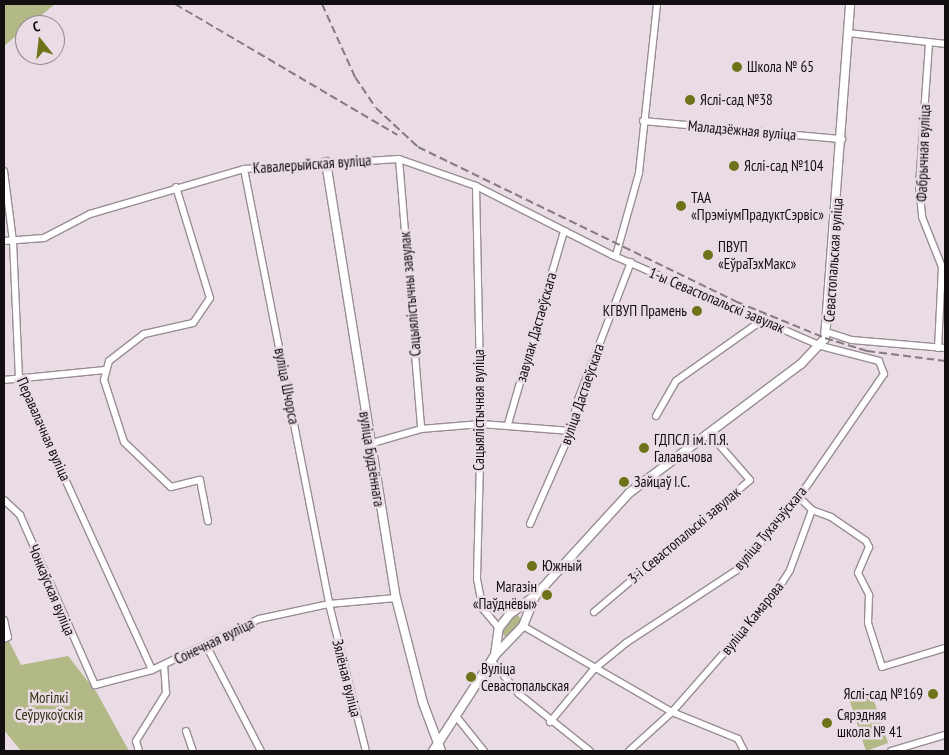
<!DOCTYPE html>
<meta charset="utf-8">
<style>
body{margin:0}
#map{position:relative;width:949px;height:755px;overflow:hidden;background:#e9dce4;font-family:"PT Sans Narrow",sans-serif}
div>[style]{position:absolute}
[style*='--x']{left:calc(var(--x)*1px);top:calc(var(--y)*1px);width:calc(var(--w)*1px);rotate:calc(var(--a)*1deg)}
.green>*{inset:0;background:#b3b887}
.roads{filter:drop-shadow(1px 0 #998d95) drop-shadow(-1px 0 #998d95) drop-shadow(0 1px #998d95) drop-shadow(0 -1px #998d95)}
.minor>*{height:6px;margin:-3px;padding:0 3px;transform-origin:3px;border-radius:3px;background:#fff}
.tertiary>*{height:8px;margin:-4px;padding:0 4px;transform-origin:4px;border-radius:4px;background:#fff}
.rail>*{height:2px;margin-top:-1px;transform-origin:0;background:repeating-linear-gradient(90deg,#857b81 0 8px,transparent 0 12px)}
.dots>*{width:14px;height:14px;translate:-50% -50%;box-sizing:border-box;border:2px solid #e9dce4;border-radius:50%}
span{translate:-50% -50%;white-space:nowrap;text-align:center;line-height:1.15;-webkit-text-stroke:5px #e9dce4;paint-order:stroke}
.poi-label{font-size:15px;color:#130e11}
.left{translate:0 -50%;text-align:left}
.right{translate:-100% -50%;text-align:right}
.street-label{font-size:15px;color:#130e11}
.park-label{font-size:15px;color:#323513}
.frame{position:absolute;inset:0;border:5px solid #130e11;pointer-events:none}
.north{position:absolute;left:15px;top:15px;width:50px;height:50px;box-sizing:border-box;background:#e9dce4;border:1px solid #938a90;border-radius:50%;rotate:344deg;font-size:14px;font-weight:700;line-height:20px;text-align:center;color:#130e11}
.north::after{content:'';display:block;margin:auto;width:18px;height:22px;background:#6e731a;clip-path:polygon(50% 0,100% 100%,50% 72%,0 100%)}
</style>
<div id="map">
<div class="green">
<div style="clip-path:polygon(5px 4px,55px 4px,4px 46px)"></div>
<div style="clip-path:polygon(518px 615px,522px 622px,509px 637px,504px 636px,501px 631px,511px 617px)"></div>
<div style="clip-path:polygon(9px 641px,21px 665px,68px 656px,97px 693px,129px 751px,21px 751px,4px 730px,4px 643px)"></div>
<div style="clip-path:polygon(871px 692px,888px 743px,866px 751px,849px 699px)"></div>
</div>
<div class="roads">
<div class="minor">
<div style="--x:849;--y:33;--w:97;--a:6.5"></div>
<div style="--x:929;--y:43;--w:143;--a:94"></div>
<div style="--x:919;--y:186;--w:31;--a:84"></div>
<div style="--x:922;--y:217;--w:54;--a:68.2"></div>
<div style="--x:942;--y:267;--w:81;--a:92.8"></div>
<div style="--x:643;--y:121;--w:200;--a:5.2"></div>
<div style="--x:399;--y:159;--w:271;--a:85.3"></div>
<div style="--x:244;--y:169;--w:443;--a:78.9"></div>
<div style="--x:329;--y:604;--w:152;--a:75.9"></div>
<div style="--x:4;--y:171;--w:71;--a:82.7"></div>
<div style="--x:13;--y:241;--w:137;--a:87.5"></div>
<div style="--x:19;--y:378;--w:321;--a:65.5"></div>
<div style="--x:476;--y:186;--w:238;--a:88.8"></div>
<div style="--x:481;--y:424;--w:155;--a:91.5"></div>
<div style="--x:477;--y:579;--w:31;--a:79"></div>
<div style="--x:483;--y:609;--w:25;--a:50"></div>
<div style="--x:176;--y:187;--w:116;--a:73"></div>
<div style="--x:210;--y:298;--w:30;--a:124"></div>
<div style="--x:193;--y:323;--w:50;--a:167.3"></div>
<div style="--x:144;--y:334;--w:44;--a:142.4"></div>
<div style="--x:109;--y:361;--w:20;--a:105"></div>
<div style="--x:104;--y:380;--w:65;--a:72.1"></div>
<div style="--x:124;--y:442;--w:65;--a:43.8"></div>
<div style="--x:171;--y:487;--w:30;--a:-14"></div>
<div style="--x:200;--y:480;--w:42;--a:79"></div>
<div style="--x:4;--y:241;--w:40;--a:-4.3"></div>
<div style="--x:44;--y:238;--w:52;--a:-27.6"></div>
<div style="--x:90;--y:214;--w:160;--a:-16.3"></div>
<div style="--x:244;--y:169;--w:155;--a:-3.7"></div>
<div style="--x:399;--y:159;--w:82;--a:19.3"></div>
<div style="--x:476;--y:186;--w:153;--a:26.9"></div>
<div style="--x:612;--y:255;--w:228;--a:23.5"></div>
<div style="--x:821;--y:346;--w:60;--a:14.5"></div>
<div style="--x:879;--y:361;--w:14;--a:69"></div>
<div style="--x:884;--y:374;--w:150;--a:124.6"></div>
<div style="--x:799;--y:497;--w:96;--a:130.3"></div>
<div style="--x:737;--y:570;--w:133;--a:146.7"></div>
<div style="--x:626;--y:643;--w:41;--a:140.9"></div>
<div style="--x:594;--y:669;--w:69;--a:129.7"></div>
<div style="--x:616;--y:255;--w:85;--a:-74.3"></div>
<div style="--x:639;--y:173;--w:170;--a:-83.9"></div>
<div style="--x:827;--y:332;--w:26;--a:18"></div>
<div style="--x:852;--y:340;--w:93;--a:4.9"></div>
<div style="--x:4;--y:380;--w:101;--a:-5.7"></div>
<div style="--x:656;--y:416;--w:40;--a:-60.3"></div>
<div style="--x:676;--y:381;--w:108;--a:-35.2"></div>
<div style="--x:508;--y:424;--w:201;--a:-73.8"></div>
<div style="--x:369;--y:444;--w:54;--a:-16.1"></div>
<div style="--x:421;--y:429;--w:60;--a:-4.8"></div>
<div style="--x:481;--y:424;--w:90;--a:4.4"></div>
<div style="--x:799;--y:497;--w:18;--a:45"></div>
<div style="--x:812;--y:510;--w:20;--a:20"></div>
<div style="--x:831;--y:517;--w:42;--a:34.4"></div>
<div style="--x:866;--y:541;--w:7;--a:63"></div>
<div style="--x:869;--y:547;--w:28;--a:113"></div>
<div style="--x:858;--y:573;--w:25;--a:63"></div>
<div style="--x:869;--y:595;--w:28;--a:92"></div>
<div style="--x:868;--y:623;--w:46;--a:72.3"></div>
<div style="--x:882;--y:667;--w:66;--a:-16.8"></div>
<div style="--x:4;--y:500;--w:22;--a:43"></div>
<div style="--x:20;--y:515;--w:186;--a:66.2"></div>
<div style="--x:95;--y:685;--w:59;--a:-14.7"></div>
<div style="--x:152;--y:670;--w:119;--a:-25.5"></div>
<div style="--x:259;--y:619;--w:72;--a:-12.1"></div>
<div style="--x:329;--y:604;--w:67;--a:-5.1"></div>
<div style="--x:530;--y:524;--w:102;--a:-66.2"></div>
<div style="--x:571;--y:431;--w:30;--a:-78"></div>
<div style="--x:577;--y:402;--w:150;--a:-68.9"></div>
<div style="--x:594;--y:612;--w:204;--a:-40.2"></div>
<div style="--x:750;--y:480;--w:62;--a:-131.1"></div>
<div style="--x:4;--y:620;--w:17;--a:77"></div>
<div style="--x:8;--y:637;--w:4;--a:153"></div>
<div style="--x:523;--y:626;--w:172;--a:30"></div>
<div style="--x:672;--y:712;--w:71;--a:22.2"></div>
<div style="--x:738;--y:739;--w:13;--a:63"></div>
<div style="--x:207;--y:647;--w:117;--a:62.6"></div>
<div style="--x:491;--y:660;--w:44;--a:50.5"></div>
<div style="--x:519;--y:694;--w:91;--a:38.8"></div>
<div style="--x:455;--y:715;--w:46;--a:51.1"></div>
<div style="--x:186;--y:731;--w:21;--a:71"></div>
<div style="--x:139;--y:751;--w:10;--a:-107"></div>
<div style="--x:136;--y:741;--w:57;--a:-58"></div>
<div style="--x:166;--y:693;--w:28;--a:-94"></div>
<div style="--x:629;--y:751;--w:58;--a:-42.2"></div>
<div style="--x:672;--y:712;--w:152;--a:-48.7"></div>
<div style="--x:772;--y:598;--w:33;--a:-57"></div>
<div style="--x:790;--y:570;--w:64;--a:-69.9"></div>
<div style="--x:891;--y:751;--w:56;--a:-16.5"></div>
</div>
<div class="tertiary">
<div style="--x:326;--y:162;--w:442;--a:80.9"></div>
<div style="--x:396;--y:598;--w:108;--a:75.6"></div>
<div style="--x:423;--y:703;--w:51;--a:69.4"></div>
<div style="--x:495;--y:655;--w:27;--a:-82"></div>
<div style="--x:499;--y:628;--w:18;--a:-52"></div>
<div style="--x:510;--y:614;--w:32;--a:-36"></div>
<div style="--x:536;--y:595;--w:138;--a:-47.6"></div>
<div style="--x:629;--y:493;--w:215;--a:-36.9"></div>
<div style="--x:801;--y:364;--w:35;--a:-47"></div>
<div style="--x:825;--y:338;--w:335;--a:-85.7"></div>
<div style="--x:433;--y:751;--w:114;--a:-57.1"></div>
<div style="--x:495;--y:655;--w:40;--a:-46"></div>
<div style="--x:523;--y:626;--w:31;--a:-68"></div>
</div>
</div>
<div class="rail">
<div style="--x:175;--y:4;--w:258;--a:30.5"></div>
<div style="--x:322;--y:4;--w:80;--a:65.7"></div>
<div style="--x:355;--y:77;--w:37;--a:56"></div>
<div style="--x:376;--y:108;--w:57;--a:42.9"></div>
<div style="--x:418;--y:147;--w:355;--a:25.9"></div>
<div style="--x:737;--y:302;--w:95;--a:22.2"></div>
<div style="--x:825;--y:338;--w:44;--a:17.2"></div>
<div style="--x:867;--y:351;--w:79;--a:7.3"></div>
</div>
<div class="dots">
<div style="left:737px;top:67px;background:#6e731a"></div>
<div style="left:690px;top:100px;background:#6e731a"></div>
<div style="left:734px;top:166px;background:#6e731a"></div>
<div style="left:681px;top:206px;background:#6e731a"></div>
<div style="left:708px;top:255px;background:#6e731a"></div>
<div style="left:697px;top:311px;background:#6e731a"></div>
<div style="left:644px;top:448px;background:#6e731a"></div>
<div style="left:624px;top:482px;background:#6e731a"></div>
<div style="left:532px;top:566px;background:#6e731a"></div>
<div style="left:547px;top:595px;background:#6e731a"></div>
<div style="left:471px;top:677px;background:#6e731a"></div>
<div style="left:933px;top:694px;background:#6e731a"></div>
<div style="left:827px;top:723px;background:#6e731a"></div>
</div>
<div class="poi-label">
<span class="left" style="left:747px;top:67px">Школа № 65</span>
<span class="left" style="left:700px;top:100px">Яслі-сад №38</span>
<span class="left" style="left:744px;top:166px">Яслі-сад №104</span>
<span class="left" style="left:691px;top:206px">ТАА<br>«ПрэміумПрадуктСэрвіс»</span>
<span class="left" style="left:718px;top:255px">ПВУП<br>«ЕўраТэхМакс»</span>
<span class="right" style="left:687px;top:311px">КГВУП Прамень</span>
<span class="left" style="left:654px;top:448px">ГДПСЛ ім. П.Я.<br>Галавачова</span>
<span class="left" style="left:634px;top:482px">Зайцаў І.С.</span>
<span class="left" style="left:542px;top:566px">Южный</span>
<span class="right" style="left:537px;top:595px">Магазін<br>«Паўднёвы»</span>
<span class="left" style="left:481px;top:677px">Вуліца<br>Севастопальская</span>
<span class="right" style="left:923px;top:694px">Яслі-сад №169</span>
<span class="left" style="left:837px;top:723px">Сярэдняя<br>школа № 41</span>
</div>
<div class="street-label">
<span style="left:742px;top:130px;rotate:5deg">Маладзёжная вуліца</span>
<span style="left:923px;top:153px;rotate:-88deg">Фабрычная вуліца</span>
<span style="left:312px;top:164px;rotate:-4deg">Кавалерыйская вуліца</span>
<span style="left:833px;top:260px;rotate:-86deg">Севастопальская вуліца</span>
<span style="left:410px;top:294px;rotate:-95deg">Сацыялістычны завулак</span>
<span style="left:717px;top:300px;rotate:23deg">1-ы Севастопальскі завулак</span>
<span style="left:536px;top:327px;rotate:-74deg">завулак Дастаеўскага</span>
<span style="left:287px;top:386px;rotate:79deg">вуліца Шчорса</span>
<span style="left:582px;top:394px;rotate:-71deg">вуліца Дастаеўскага</span>
<span style="left:479px;top:410px;rotate:-90deg">Сацыялістычная вуліца</span>
<span style="left:44px;top:429px;rotate:66deg">Перавалачная вуліца</span>
<span style="left:372px;top:459px;rotate:81deg">вуліца Будзённага</span>
<span style="left:770px;top:528px;rotate:-50deg">вуліца Тухачэўскага</span>
<span style="left:684px;top:535px;rotate:-40deg">3-і Севастопальскі завулак</span>
<span style="left:52px;top:590px;rotate:67deg">Чонкаўская вуліца</span>
<span style="left:752px;top:618px;rotate:-51deg">вуліца Камарова</span>
<span style="left:214px;top:641px;rotate:-26deg">Сонечная вуліца</span>
<span style="left:347px;top:678px;rotate:76deg">Зялёная вуліца</span>
</div>
<div class="park-label">
<span style="left:49px;top:706px">Могілкі<br>Сеўрукоўскія</span>
</div>
<div class="frame"></div>
<div class="north">С</div>
</div>
